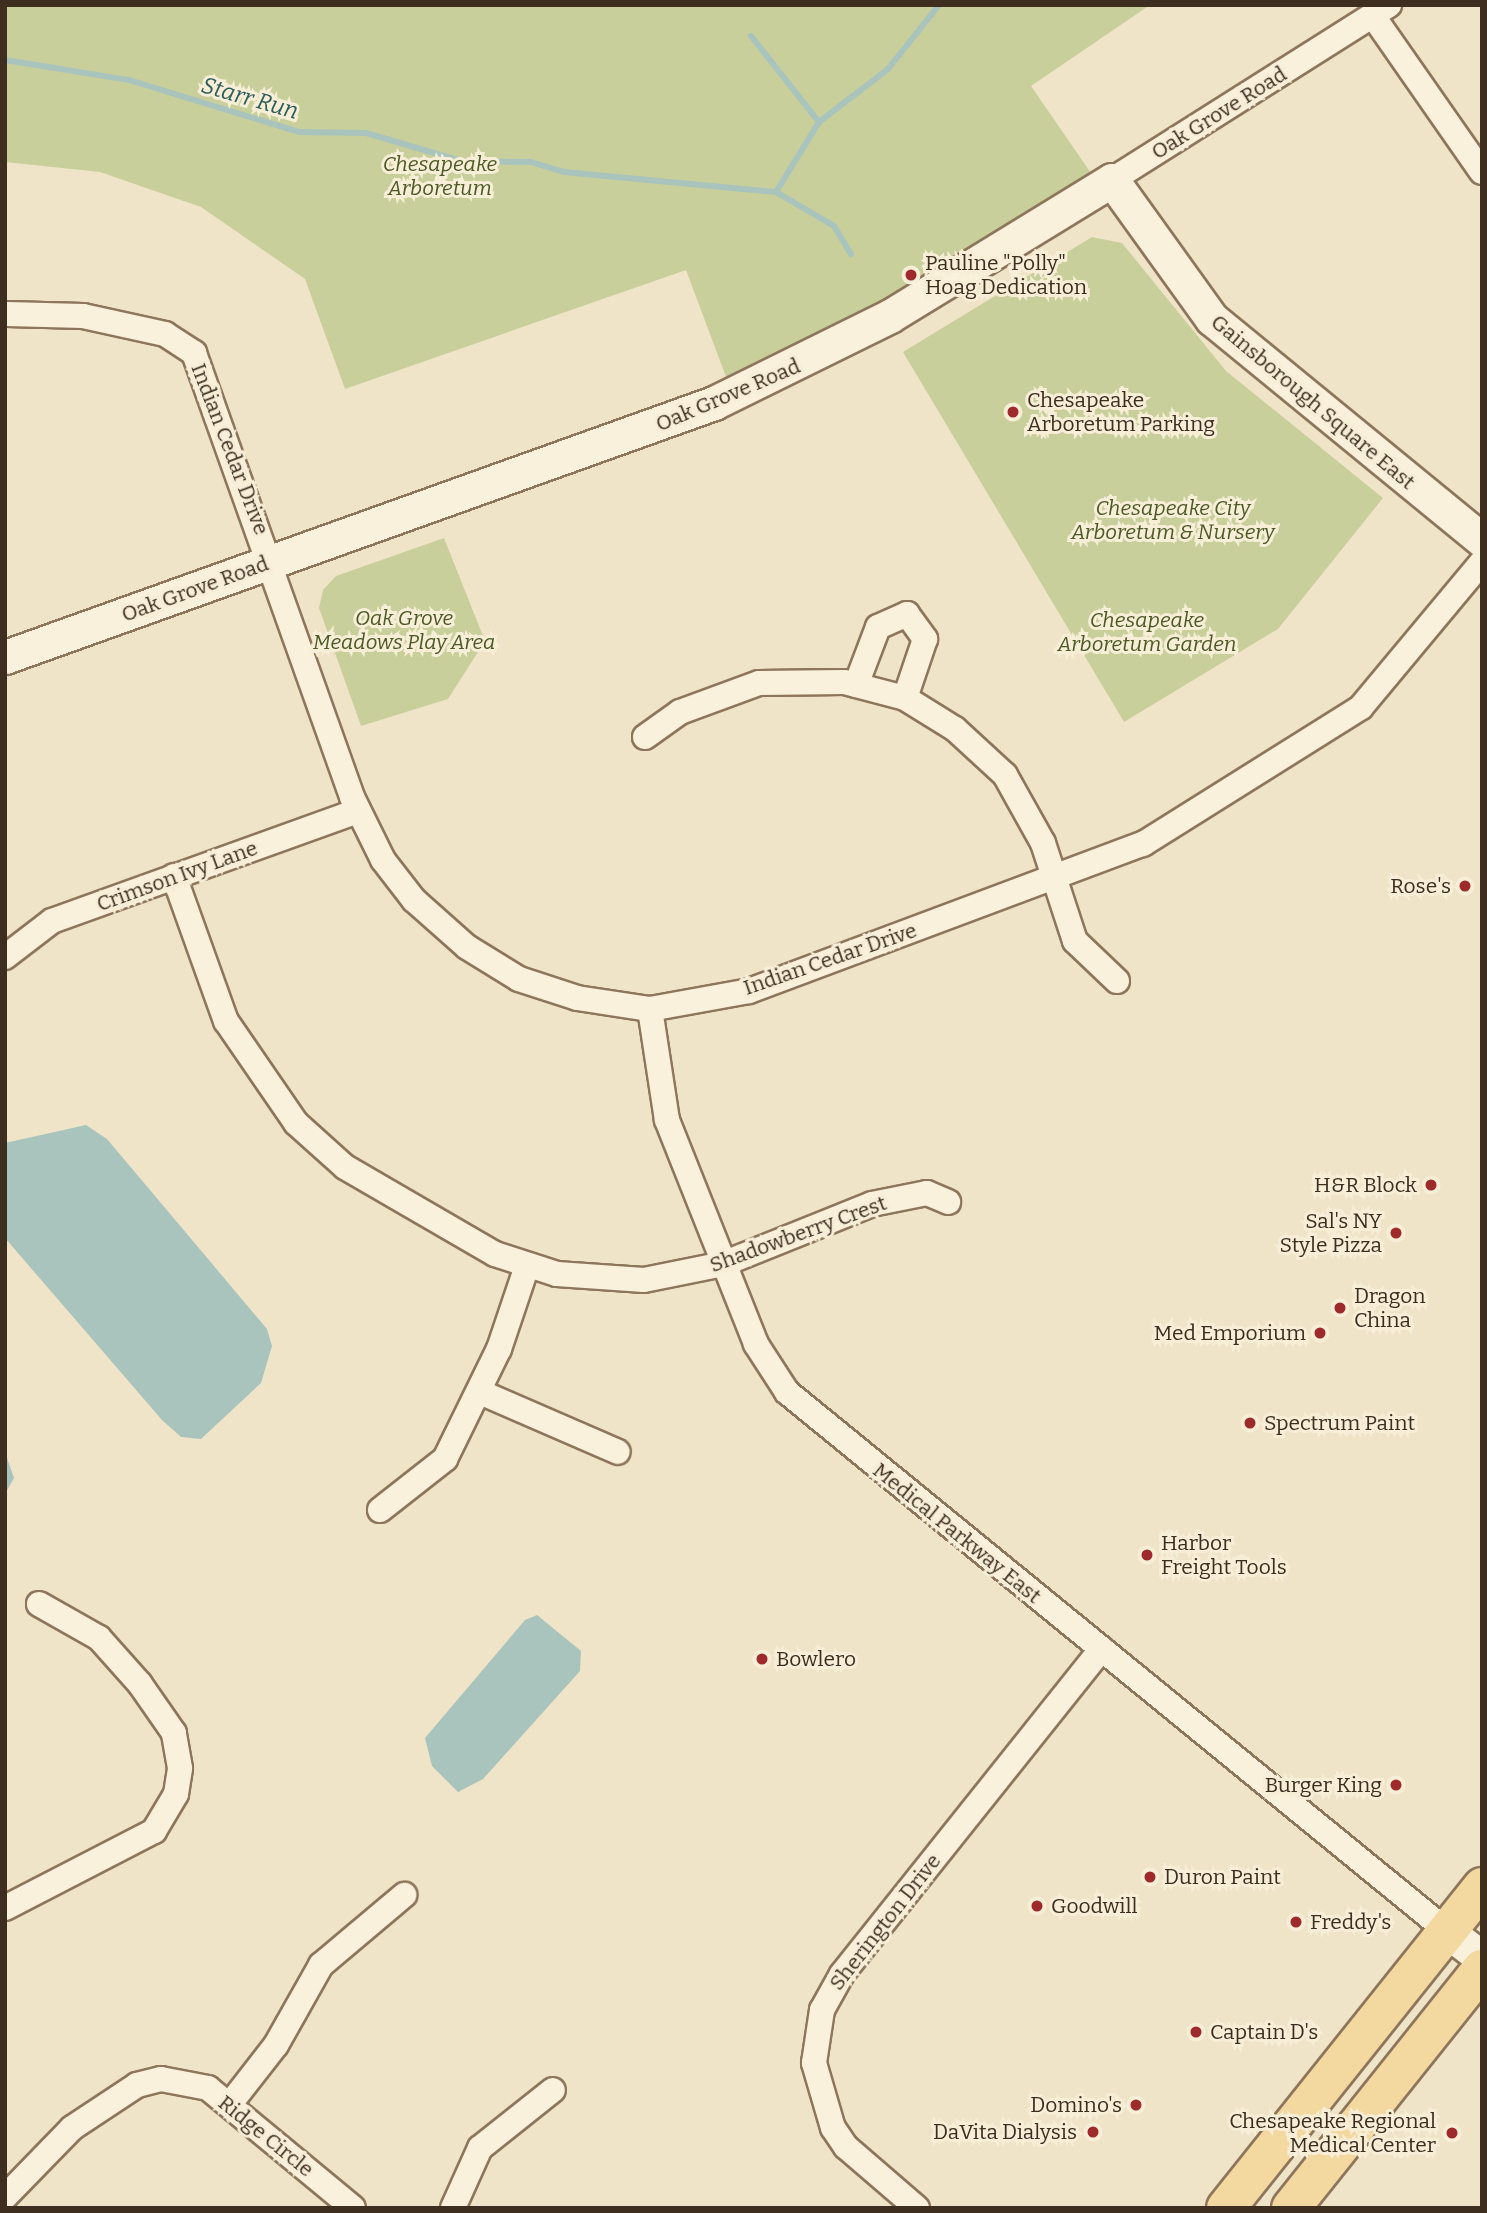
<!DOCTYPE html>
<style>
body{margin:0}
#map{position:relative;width:1487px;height:2213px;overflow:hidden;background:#f0e4c8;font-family:Bitter,serif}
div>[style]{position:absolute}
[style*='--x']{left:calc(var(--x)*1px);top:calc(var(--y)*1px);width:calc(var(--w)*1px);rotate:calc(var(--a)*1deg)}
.green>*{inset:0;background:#c9cf9b}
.water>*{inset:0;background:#a9c4bc}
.stream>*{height:6px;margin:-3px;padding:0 3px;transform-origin:3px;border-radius:3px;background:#a9c4bc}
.roads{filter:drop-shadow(2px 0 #8d765c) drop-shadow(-2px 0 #8d765c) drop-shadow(0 2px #8d765c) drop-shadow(0 -2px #8d765c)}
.street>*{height:24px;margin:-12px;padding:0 12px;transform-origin:12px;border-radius:12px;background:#faf1dc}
.secondary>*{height:33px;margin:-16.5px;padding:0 16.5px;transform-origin:16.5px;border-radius:16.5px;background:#faf1dc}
.primary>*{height:38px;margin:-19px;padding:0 19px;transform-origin:19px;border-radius:19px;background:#f3d9a0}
.dots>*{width:19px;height:19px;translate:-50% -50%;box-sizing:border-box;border:4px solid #f7eed8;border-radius:50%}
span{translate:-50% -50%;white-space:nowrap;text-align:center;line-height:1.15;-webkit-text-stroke:6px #f7eed8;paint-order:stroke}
.street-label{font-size:21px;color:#3d2e20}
.park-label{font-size:21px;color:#4d5a26;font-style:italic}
.poi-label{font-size:21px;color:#3d2e20}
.left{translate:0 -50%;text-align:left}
.right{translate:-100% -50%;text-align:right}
.water-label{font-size:23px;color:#2f5d5a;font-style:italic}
.frame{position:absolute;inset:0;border:7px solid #3d2e20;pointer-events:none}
</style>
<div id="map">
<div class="green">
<div style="clip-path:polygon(5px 5px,1150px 5px,1031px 86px,1093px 176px,931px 277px,729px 385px,686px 270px,345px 389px,305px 279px,201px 207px,100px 172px,5px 162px)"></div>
<div style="clip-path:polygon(1092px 237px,1122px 243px,1226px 371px,1383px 498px,1278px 629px,1124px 722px,903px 352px)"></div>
<div style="clip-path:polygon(444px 538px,485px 641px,448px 699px,361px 726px,319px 608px,323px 590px,336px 576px)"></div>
</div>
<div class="water">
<div style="clip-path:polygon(86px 1125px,107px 1139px,267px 1329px,272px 1346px,261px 1383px,201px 1439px,181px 1437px,162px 1420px,5px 1238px,5px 1143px)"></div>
<div style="clip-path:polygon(5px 1452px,14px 1478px,5px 1494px)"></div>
<div style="clip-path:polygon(537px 1615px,581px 1651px,580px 1671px,483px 1779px,458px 1792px,432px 1766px,425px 1738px,525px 1620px)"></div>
</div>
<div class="stream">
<div style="--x:751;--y:36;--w:110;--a:51.7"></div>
<div style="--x:5;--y:60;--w:126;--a:9.2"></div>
<div style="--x:129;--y:80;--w:178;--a:17"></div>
<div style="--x:299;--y:132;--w:67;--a:0.9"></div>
<div style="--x:366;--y:133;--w:100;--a:16.3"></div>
<div style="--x:462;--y:161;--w:69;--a:0.8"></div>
<div style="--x:531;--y:162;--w:34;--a:17"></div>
<div style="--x:564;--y:172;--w:213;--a:5.4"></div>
<div style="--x:776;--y:192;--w:82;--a:-58.4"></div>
<div style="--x:819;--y:122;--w:87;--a:-37.5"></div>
<div style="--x:888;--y:69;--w:82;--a:-51.4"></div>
<div style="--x:776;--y:192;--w:67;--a:30.4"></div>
<div style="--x:834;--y:226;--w:33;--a:59"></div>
</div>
<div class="roads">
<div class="street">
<div style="--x:1373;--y:16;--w:190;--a:55.1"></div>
<div style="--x:1112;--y:180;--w:328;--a:-32.3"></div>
<div style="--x:7;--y:314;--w:76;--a:1.5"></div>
<div style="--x:83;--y:316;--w:84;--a:12.4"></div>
<div style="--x:165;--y:334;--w:35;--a:33"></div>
<div style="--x:194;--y:353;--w:471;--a:70.4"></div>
<div style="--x:352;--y:797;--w:70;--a:63.8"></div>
<div style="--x:383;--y:860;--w:51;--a:52.2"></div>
<div style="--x:414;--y:900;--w:71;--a:41.6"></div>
<div style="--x:467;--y:947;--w:61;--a:31.6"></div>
<div style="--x:519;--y:979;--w:61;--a:18.1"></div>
<div style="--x:577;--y:998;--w:74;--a:8.6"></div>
<div style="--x:650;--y:1009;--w:101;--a:-10.3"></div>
<div style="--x:749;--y:991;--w:421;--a:-20.5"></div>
<div style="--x:1143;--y:844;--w:257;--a:-32.1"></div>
<div style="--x:1361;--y:707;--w:189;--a:-50.2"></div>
<div style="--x:856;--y:685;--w:62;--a:-69.2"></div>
<div style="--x:878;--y:627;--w:32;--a:-24"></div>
<div style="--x:907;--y:614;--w:31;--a:54"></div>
<div style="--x:925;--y:639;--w:62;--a:108.7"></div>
<div style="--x:645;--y:737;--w:43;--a:-35.5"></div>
<div style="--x:680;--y:712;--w:84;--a:-20.2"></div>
<div style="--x:759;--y:683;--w:85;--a:-0.7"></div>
<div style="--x:844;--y:682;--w:63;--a:14.7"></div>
<div style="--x:905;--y:698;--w:59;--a:31.8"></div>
<div style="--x:955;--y:729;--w:68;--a:42.6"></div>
<div style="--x:1005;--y:775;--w:78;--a:60.8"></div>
<div style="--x:1043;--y:843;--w:103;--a:71.9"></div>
<div style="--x:1075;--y:941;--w:58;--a:43.6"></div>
<div style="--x:174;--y:876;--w:154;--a:70.3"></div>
<div style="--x:226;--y:1021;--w:124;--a:55.5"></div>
<div style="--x:296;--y:1123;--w:66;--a:41.9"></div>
<div style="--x:345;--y:1167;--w:173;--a:30.1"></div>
<div style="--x:495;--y:1254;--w:65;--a:17.9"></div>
<div style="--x:557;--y:1274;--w:87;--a:3.9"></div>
<div style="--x:644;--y:1280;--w:81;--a:-11.4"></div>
<div style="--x:723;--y:1264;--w:161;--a:-21.9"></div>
<div style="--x:872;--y:1204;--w:56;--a:-11.3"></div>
<div style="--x:927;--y:1193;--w:23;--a:23"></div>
<div style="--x:5;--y:957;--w:59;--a:-37.5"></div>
<div style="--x:52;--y:921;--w:325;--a:-19.8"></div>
<div style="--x:650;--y:1009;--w:112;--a:81.3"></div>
<div style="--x:667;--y:1120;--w:241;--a:68.3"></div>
<div style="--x:756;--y:1344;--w:57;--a:57.1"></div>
<div style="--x:787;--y:1392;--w:852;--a:39.24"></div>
<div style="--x:480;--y:1392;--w:150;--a:23.5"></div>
<div style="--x:380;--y:1510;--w:83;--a:-38.1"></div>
<div style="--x:445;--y:1459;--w:123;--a:-63.9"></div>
<div style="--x:499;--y:1349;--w:88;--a:-71.4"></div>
<div style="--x:5;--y:1908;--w:168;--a:-27.3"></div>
<div style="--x:154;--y:1831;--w:43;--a:-59.3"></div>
<div style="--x:176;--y:1794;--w:26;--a:-81"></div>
<div style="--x:180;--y:1768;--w:36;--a:-100"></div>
<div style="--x:174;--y:1733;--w:60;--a:-124.8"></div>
<div style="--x:140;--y:1684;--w:62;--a:-131.7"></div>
<div style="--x:99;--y:1638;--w:69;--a:-150.5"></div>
<div style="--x:230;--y:2104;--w:75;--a:-52.1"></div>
<div style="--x:276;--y:2045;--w:92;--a:-60.6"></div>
<div style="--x:321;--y:1965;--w:109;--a:-40.1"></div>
<div style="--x:5;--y:2197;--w:96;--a:-45.8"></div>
<div style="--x:72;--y:2128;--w:78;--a:-33.5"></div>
<div style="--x:137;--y:2085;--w:25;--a:-14"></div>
<div style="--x:161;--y:2079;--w:48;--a:10.8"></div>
<div style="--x:208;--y:2088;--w:188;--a:39.6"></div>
<div style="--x:453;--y:2208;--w:66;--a:-65.8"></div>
<div style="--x:480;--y:2148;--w:93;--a:-38.5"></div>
<div style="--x:917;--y:2208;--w:94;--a:-139.3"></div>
<div style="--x:846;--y:2147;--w:23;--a:-124"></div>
<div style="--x:833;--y:2128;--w:68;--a:-106.3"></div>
<div style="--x:814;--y:2063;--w:54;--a:-81.4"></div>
<div style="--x:822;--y:2010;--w:41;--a:-60.9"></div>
<div style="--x:842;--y:1974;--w:416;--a:-51.4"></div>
</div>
<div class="secondary">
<div style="--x:5;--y:657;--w:753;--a:-19.71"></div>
<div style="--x:714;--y:403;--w:196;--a:-26.3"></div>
<div style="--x:890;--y:316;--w:260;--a:-31.5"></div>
<div style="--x:1112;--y:180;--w:171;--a:54.3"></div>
<div style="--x:1212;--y:319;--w:349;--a:39.3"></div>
<div style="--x:1447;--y:1931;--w:44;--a:37.6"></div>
</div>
<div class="primary">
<div style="--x:1226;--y:2208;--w:411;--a:-51.4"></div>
<div style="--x:1291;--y:2208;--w:306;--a:-51.4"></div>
</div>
</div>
<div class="dots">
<div style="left:911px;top:275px;background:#9e2a2b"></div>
<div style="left:1013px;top:412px;background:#9e2a2b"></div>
<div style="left:1465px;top:886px;background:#9e2a2b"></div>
<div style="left:1431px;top:1185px;background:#9e2a2b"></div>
<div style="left:1396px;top:1233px;background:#9e2a2b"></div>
<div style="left:1340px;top:1308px;background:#9e2a2b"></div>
<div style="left:1320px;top:1333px;background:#9e2a2b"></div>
<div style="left:1250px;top:1423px;background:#9e2a2b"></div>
<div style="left:1147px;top:1555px;background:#9e2a2b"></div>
<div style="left:762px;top:1659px;background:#9e2a2b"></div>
<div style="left:1396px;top:1785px;background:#9e2a2b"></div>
<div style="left:1150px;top:1877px;background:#9e2a2b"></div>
<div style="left:1037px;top:1906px;background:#9e2a2b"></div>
<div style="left:1296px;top:1922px;background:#9e2a2b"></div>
<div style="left:1196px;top:2032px;background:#9e2a2b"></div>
<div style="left:1136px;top:2105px;background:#9e2a2b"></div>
<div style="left:1093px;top:2132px;background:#9e2a2b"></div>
<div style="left:1452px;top:2133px;background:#9e2a2b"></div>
</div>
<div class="street-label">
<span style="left:1219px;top:113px;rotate:-32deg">Oak Grove Road</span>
<span style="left:728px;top:395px;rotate:-23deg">Oak Grove Road</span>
<span style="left:1313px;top:402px;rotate:40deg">Gainsborough Square East</span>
<span style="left:230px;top:449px;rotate:69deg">Indian Cedar Drive</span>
<span style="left:195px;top:589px;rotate:-20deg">Oak Grove Road</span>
<span style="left:177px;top:876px;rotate:-20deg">Crimson Ivy Lane</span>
<span style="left:830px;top:959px;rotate:-19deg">Indian Cedar Drive</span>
<span style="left:798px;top:1234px;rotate:-20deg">Shadowberry Crest</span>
<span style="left:957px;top:1533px;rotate:39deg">Medical Parkway East</span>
<span style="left:885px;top:1922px;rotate:-52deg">Sherington Drive</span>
<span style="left:266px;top:2136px;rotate:39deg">Ridge Circle</span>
</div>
<div class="park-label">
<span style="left:440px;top:176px">Chesapeake<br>Arboretum</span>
<span style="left:1173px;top:520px">Chesapeake City<br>Arboretum &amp; Nursery</span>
<span style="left:404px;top:630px">Oak Grove<br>Meadows Play Area</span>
<span style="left:1147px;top:632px">Chesapeake<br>Arboretum Garden</span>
</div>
<div class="poi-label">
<span class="left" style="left:925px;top:275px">Pauline "Polly"<br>Hoag Dedication</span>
<span class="left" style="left:1027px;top:412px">Chesapeake<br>Arboretum Parking</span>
<span class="right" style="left:1451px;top:886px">Rose's</span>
<span class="right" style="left:1417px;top:1185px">H&amp;R Block</span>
<span class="right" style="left:1382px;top:1233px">Sal's NY<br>Style Pizza</span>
<span class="left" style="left:1354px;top:1308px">Dragon<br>China</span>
<span class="right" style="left:1306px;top:1333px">Med Emporium</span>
<span class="left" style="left:1264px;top:1423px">Spectrum Paint</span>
<span class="left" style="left:1161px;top:1555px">Harbor<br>Freight Tools</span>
<span class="left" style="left:776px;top:1659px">Bowlero</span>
<span class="right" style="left:1382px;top:1785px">Burger King</span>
<span class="left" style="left:1164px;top:1877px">Duron Paint</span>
<span class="left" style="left:1051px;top:1906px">Goodwill</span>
<span class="left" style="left:1310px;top:1922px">Freddy's</span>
<span class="left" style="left:1210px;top:2032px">Captain D's</span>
<span class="right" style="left:1122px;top:2105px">Domino's</span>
<span class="right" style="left:1436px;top:2133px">Chesapeake Regional<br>Medical Center</span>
<span class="right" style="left:1077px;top:2132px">DaVita Dialysis</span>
</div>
<div class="water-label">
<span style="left:250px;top:98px;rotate:16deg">Starr Run</span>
</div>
<div class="frame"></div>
</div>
